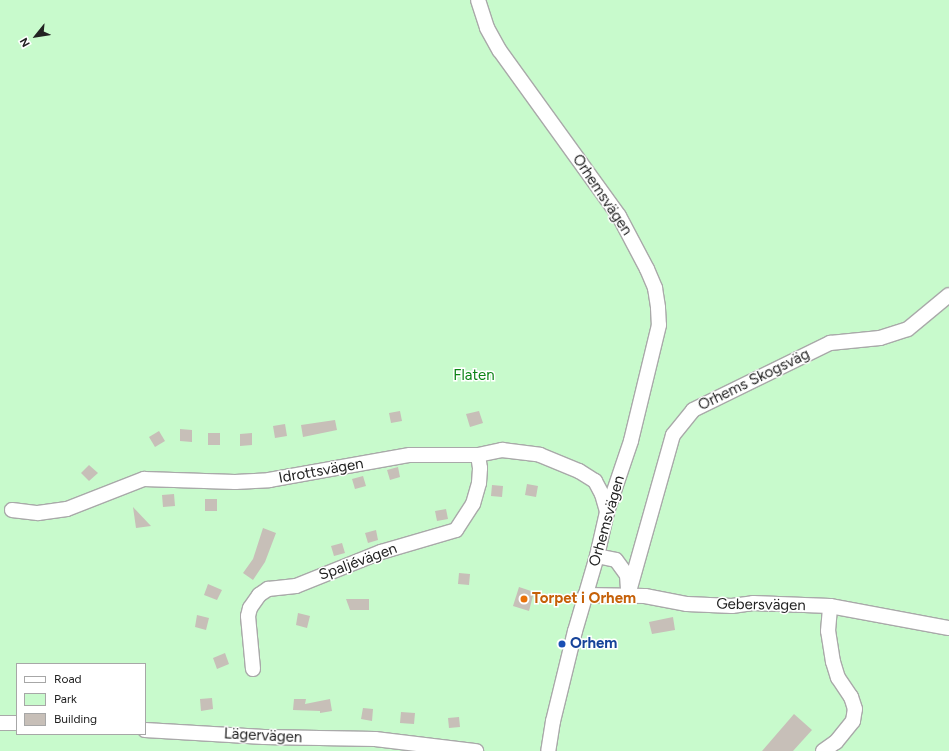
<!DOCTYPE html>
<meta charset="utf-8">
<style>
body{margin:0}
#map{position:relative;width:949px;height:751px;overflow:hidden;background:#f2efe9;font-family:Figtree,sans-serif}
div>[style]{position:absolute}
[style*='--x']{left:calc(var(--x)*1px);top:calc(var(--y)*1px);width:calc(var(--w)*1px);rotate:calc(var(--a)*1deg)}
.park>*{inset:0;background:#c8facc}
.building>*{inset:0;background:#c7bfb8}
.roads{filter:drop-shadow(1px 0 #a9a9a9) drop-shadow(-1px 0 #a9a9a9) drop-shadow(0 1px #a9a9a9) drop-shadow(0 -1px #a9a9a9)}
.minor>*{height:14px;margin:-7px;padding:0 7px;transform-origin:7px;border-radius:7px;background:#fff}
.dots>*{width:11px;height:11px;translate:-50% -50%;box-sizing:border-box;border:2px solid #fff;border-radius:50%}
span{translate:-50% -50%;white-space:nowrap;text-align:center;line-height:1.15;-webkit-text-stroke:3px #fff;paint-order:stroke}
.street-label{font-size:15px;color:#222}
.park-label{font-size:15px;color:#0c8416}
.food-label{font-size:15px;color:#c56008;font-weight:700}
.left{translate:0 -50%;text-align:left}
.transit-label{font-size:15px;color:#164399;font-weight:700}
.legend{position:absolute;left:16px;top:663px;width:130px;height:72px;box-sizing:border-box;background:#fff;border:1px solid #a7a7a7;margin:0;padding:5px 7px;list-style:none;font-size:12px;color:#222}
.legend li{display:flex;align-items:center;gap:8px;height:20px}
.legend b{width:20px;border:1px solid #a7a7a7}
.north{position:absolute;left:16px;top:16px;width:40px;height:40px;-webkit-text-stroke:3px #fff;paint-order:stroke;rotate:240deg;font-size:11px;font-weight:700;line-height:16px;text-align:center;color:#222}
.north::after{content:'';display:block;margin:auto;width:14px;height:18px;background:#222;clip-path:polygon(50% 0,100% 100%,50% 72%,0 100%)}
</style>
<div id="map">
<div class="park">
<div style="clip-path:polygon(evenodd,0 0,949px 0,949px 751px,0 751px,0 0,17px 664px,145px 664px,145px 734px,17px 734px,17px 664px)"></div>
</div>
<div class="building">
<div style="clip-path:polygon(400px 411px,402px 421px,391px 423px,389px 413px)"></div>
<div style="clip-path:polygon(479px 411px,483px 423px,470px 427px,466px 414px)"></div>
<div style="clip-path:polygon(335px 420px,337px 430px,303px 437px,301px 425px)"></div>
<div style="clip-path:polygon(285px 424px,287px 436px,275px 438px,273px 426px)"></div>
<div style="clip-path:polygon(180px 429px,192px 430px,192px 442px,180px 441px)"></div>
<div style="clip-path:polygon(159px 431px,165px 441px,155px 447px,149px 437px)"></div>
<div style="clip-path:polygon(208px 433px,220px 433px,220px 445px,208px 445px)"></div>
<div style="clip-path:polygon(252px 433px,252px 445px,240px 446px,240px 434px)"></div>
<div style="clip-path:polygon(89px 465px,98px 473px,89px 481px,81px 473px)"></div>
<div style="clip-path:polygon(398px 467px,400px 477px,390px 480px,387px 470px)"></div>
<div style="clip-path:polygon(363px 476px,366px 486px,355px 489px,352px 479px)"></div>
<div style="clip-path:polygon(527px 484px,538px 486px,536px 497px,525px 495px)"></div>
<div style="clip-path:polygon(492px 485px,503px 486px,502px 497px,491px 496px)"></div>
<div style="clip-path:polygon(174px 494px,175px 506px,163px 507px,162px 495px)"></div>
<div style="clip-path:polygon(205px 499px,217px 499px,217px 511px,205px 511px)"></div>
<div style="clip-path:polygon(133px 507px,151px 526px,136px 528px)"></div>
<div style="clip-path:polygon(446px 509px,448px 519px,437px 521px,435px 511px)"></div>
<div style="clip-path:polygon(263px 528px,276px 533px,265px 562px,253px 580px,243px 573px,253px 559px)"></div>
<div style="clip-path:polygon(376px 530px,378px 540px,368px 543px,365px 533px)"></div>
<div style="clip-path:polygon(342px 543px,345px 553px,334px 556px,331px 546px)"></div>
<div style="clip-path:polygon(459px 573px,470px 574px,469px 585px,458px 584px)"></div>
<div style="clip-path:polygon(208px 584px,222px 590px,217px 600px,204px 595px)"></div>
<div style="clip-path:polygon(519px 587px,534px 592px,529px 611px,513px 606px)"></div>
<div style="clip-path:polygon(346px 599px,369px 599px,369px 610px,350px 610px)"></div>
<div style="clip-path:polygon(298px 613px,310px 616px,307px 628px,296px 625px)"></div>
<div style="clip-path:polygon(197px 615px,209px 618px,206px 630px,195px 627px)"></div>
<div style="clip-path:polygon(673px 617px,675px 630px,652px 634px,649px 622px)"></div>
<div style="clip-path:polygon(225px 653px,229px 664px,217px 669px,213px 658px)"></div>
<div style="clip-path:polygon(212px 698px,213px 709px,201px 711px,200px 699px)"></div>
<div style="clip-path:polygon(294px 699px,306px 699px,305px 704px,330px 699px,332px 711px,320px 713px,320px 711px,293px 710px)"></div>
<div style="clip-path:polygon(363px 708px,373px 709px,372px 721px,361px 719px)"></div>
<div style="clip-path:polygon(401px 712px,415px 713px,414px 724px,400px 723px)"></div>
<div style="clip-path:polygon(794px 714px,812px 730px,793px 751px,762px 751px)"></div>
<div style="clip-path:polygon(459px 717px,460px 727px,449px 728px,448px 718px)"></div>
</div>
<div class="roads">
<div class="minor">
<div style="--x:478;--y:0;--w:29;--a:72"></div>
<div style="--x:487;--y:28;--w:26;--a:61"></div>
<div style="--x:500;--y:51;--w:203;--a:54.2"></div>
<div style="--x:619;--y:216;--w:60;--a:62.2"></div>
<div style="--x:647;--y:269;--w:21;--a:67"></div>
<div style="--x:655;--y:288;--w:20;--a:81"></div>
<div style="--x:658;--y:308;--w:17;--a:87"></div>
<div style="--x:659;--y:325;--w:119;--a:103.6"></div>
<div style="--x:631;--y:441;--w:75;--a:108.7"></div>
<div style="--x:607;--y:512;--w:45;--a:102.8"></div>
<div style="--x:597;--y:556;--w:78;--a:106.3"></div>
<div style="--x:575;--y:631;--w:93;--a:103.7"></div>
<div style="--x:553;--y:721;--w:30;--a:99"></div>
<div style="--x:12;--y:510;--w:26;--a:7"></div>
<div style="--x:38;--y:513;--w:29;--a:-8"></div>
<div style="--x:67;--y:509;--w:83;--a:-21.3"></div>
<div style="--x:144;--y:479;--w:91;--a:1.9"></div>
<div style="--x:235;--y:482;--w:34;--a:-3"></div>
<div style="--x:269;--y:480;--w:143;--a:-10.1"></div>
<div style="--x:410;--y:455;--w:68;--a:0"></div>
<div style="--x:478;--y:455;--w:25;--a:-12"></div>
<div style="--x:502;--y:450;--w:38;--a:7"></div>
<div style="--x:540;--y:455;--w:42;--a:22.3"></div>
<div style="--x:579;--y:471;--w:19;--a:32"></div>
<div style="--x:595;--y:481;--w:15;--a:62"></div>
<div style="--x:602;--y:494;--w:19;--a:74"></div>
<div style="--x:597;--y:556;--w:19;--a:12"></div>
<div style="--x:616;--y:560;--w:19;--a:54"></div>
<div style="--x:627;--y:575;--w:15;--a:86"></div>
<div style="--x:585;--y:595;--w:60;--a:1"></div>
<div style="--x:645;--y:596;--w:43;--a:10.8"></div>
<div style="--x:687;--y:604;--w:45;--a:2.5"></div>
<div style="--x:732;--y:606;--w:21;--a:-8"></div>
<div style="--x:753;--y:603;--w:77;--a:2.2"></div>
<div style="--x:830;--y:606;--w:121;--a:10.5"></div>
<div style="--x:628;--y:595;--w:166;--a:-74.3"></div>
<div style="--x:673;--y:435;--w:32;--a:-51"></div>
<div style="--x:693;--y:410;--w:153;--a:-26.1"></div>
<div style="--x:830;--y:343;--w:50;--a:-5.7"></div>
<div style="--x:880;--y:338;--w:29;--a:-18"></div>
<div style="--x:908;--y:329;--w:53;--a:-39.7"></div>
<div style="--x:253;--y:669;--w:53;--a:-95.4"></div>
<div style="--x:248;--y:616;--w:8;--a:-76"></div>
<div style="--x:250;--y:608;--w:16;--a:-55"></div>
<div style="--x:259;--y:595;--w:11;--a:-34"></div>
<div style="--x:268;--y:589;--w:28;--a:-6"></div>
<div style="--x:296;--y:586;--w:92;--a:-21.8"></div>
<div style="--x:381;--y:552;--w:78;--a:-16.3"></div>
<div style="--x:456;--y:530;--w:31;--a:-57"></div>
<div style="--x:473;--y:504;--w:22;--a:-74"></div>
<div style="--x:479;--y:483;--w:15;--a:-86"></div>
<div style="--x:480;--y:468;--w:13;--a:-99"></div>
<div style="--x:0;--y:723;--w:17;--a:0"></div>
<div style="--x:145;--y:730;--w:119;--a:3.4"></div>
<div style="--x:264;--y:737;--w:111;--a:1"></div>
<div style="--x:375;--y:739;--w:102;--a:6.8"></div>
<div style="--x:823;--y:751;--w:16;--a:-35"></div>
<div style="--x:836;--y:742;--w:27;--a:-51"></div>
<div style="--x:853;--y:721;--w:12;--a:-81"></div>
<div style="--x:855;--y:709;--w:13;--a:-108"></div>
<div style="--x:851;--y:697;--w:23;--a:-124"></div>
<div style="--x:838;--y:678;--w:17;--a:-107"></div>
<div style="--x:833;--y:662;--w:31;--a:-99"></div>
<div style="--x:828;--y:631;--w:25;--a:-85"></div>
</div>
</div>
<div class="dots">
<div style="left:524px;top:599px;background:#e8710a"></div>
<div style="left:562px;top:644px;background:#1a4fb4"></div>
</div>
<div class="street-label">
<span style="left:602px;top:195px;rotate:56deg">Orhemsvägen</span>
<span style="left:754px;top:380px;rotate:-26deg">Orhems Skogsväg</span>
<span style="left:321px;top:471px;rotate:-10deg">Idrottsvägen</span>
<span style="left:607px;top:521px;rotate:-74deg">Orhemsvägen</span>
<span style="left:358px;top:562px;rotate:-20deg">Spaljévägen</span>
<span style="left:761px;top:605px;rotate:1deg">Gebersvägen</span>
<span style="left:263px;top:736px;rotate:3deg">Lägervägen</span>
</div>
<div class="park-label">
<span style="left:474px;top:376px">Flaten</span>
</div>
<div class="food-label">
<span class="left" style="left:532px;top:599px">Torpet i Orhem</span>
</div>
<div class="transit-label">
<span class="left" style="left:570px;top:644px">Orhem</span>
</div>
<ul class="legend">
<li><b style="height:5px;background:#fff"></b>Road</li>
<li><b style="height:11px;background:#c8facc"></b>Park</li>
<li><b style="height:11px;background:#c7bfb8"></b>Building</li>
</ul>
<div class="north">N</div>
</div>
